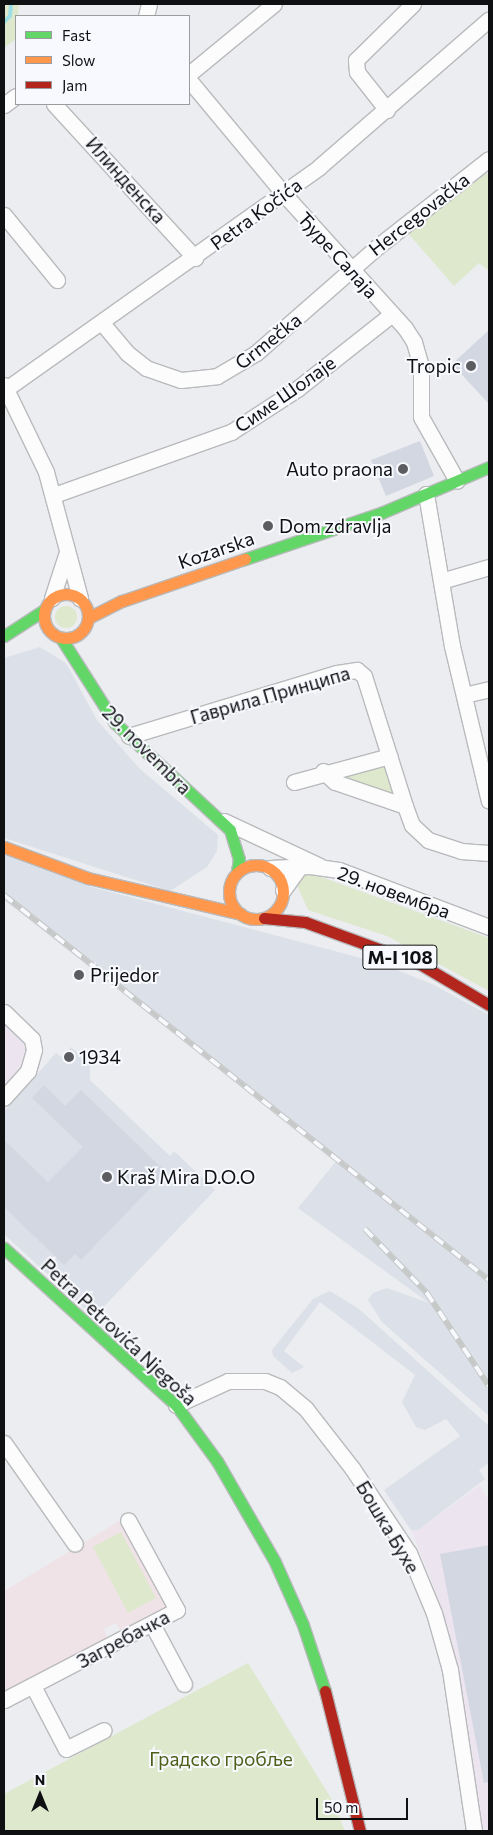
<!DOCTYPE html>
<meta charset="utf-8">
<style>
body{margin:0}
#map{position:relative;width:493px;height:1835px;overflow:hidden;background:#ebedf0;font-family:Commissioner,sans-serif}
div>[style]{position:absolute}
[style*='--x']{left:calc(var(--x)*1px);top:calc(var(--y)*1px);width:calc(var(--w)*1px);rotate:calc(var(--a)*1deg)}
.commercial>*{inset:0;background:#ece4ef}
.built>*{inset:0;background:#dce0e8}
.education>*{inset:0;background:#f0e3e7}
.green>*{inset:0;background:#dee8cd}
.round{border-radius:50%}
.stream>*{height:4px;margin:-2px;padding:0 2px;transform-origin:2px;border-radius:2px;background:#9ce0e5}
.building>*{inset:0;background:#d2d7e2}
.roads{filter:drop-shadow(1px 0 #b9babc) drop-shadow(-1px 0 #b9babc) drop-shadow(0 1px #b9babc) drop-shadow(0 -1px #b9babc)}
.street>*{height:15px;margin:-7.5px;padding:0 7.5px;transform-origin:7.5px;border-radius:7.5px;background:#fcfcfd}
.fast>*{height:11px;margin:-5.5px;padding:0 5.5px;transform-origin:5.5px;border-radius:5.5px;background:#63d668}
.slow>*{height:11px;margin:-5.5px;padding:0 5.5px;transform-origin:5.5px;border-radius:5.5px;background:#ff974d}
.slow>.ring{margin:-5.5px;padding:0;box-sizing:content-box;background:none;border:11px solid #ff974d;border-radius:50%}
.jam>*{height:11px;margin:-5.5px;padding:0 5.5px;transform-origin:5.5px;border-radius:5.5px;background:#b3261e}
.rail>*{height:5.5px;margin-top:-2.75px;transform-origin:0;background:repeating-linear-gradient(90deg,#f7f9fe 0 11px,#c7c8c8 0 22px);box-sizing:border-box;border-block:1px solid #c7c8c8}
.dots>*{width:14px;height:14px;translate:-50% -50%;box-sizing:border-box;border:2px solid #f7f9fe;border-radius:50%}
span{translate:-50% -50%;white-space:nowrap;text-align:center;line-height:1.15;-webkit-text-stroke:4px #f7f9fe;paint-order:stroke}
.shield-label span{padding:1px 4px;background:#f7f9fe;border:1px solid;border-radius:4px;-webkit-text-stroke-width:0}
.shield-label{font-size:18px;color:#0f1012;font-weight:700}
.street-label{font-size:19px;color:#0f1012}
.poi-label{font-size:19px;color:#0f1012}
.right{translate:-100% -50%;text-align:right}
.left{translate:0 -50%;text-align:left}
.park-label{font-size:19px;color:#4d5f17}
.frame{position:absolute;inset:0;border:5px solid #0f1012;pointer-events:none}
.legend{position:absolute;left:15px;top:15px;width:175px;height:90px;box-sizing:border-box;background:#f7f9fe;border:1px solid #9a9ca0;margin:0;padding:6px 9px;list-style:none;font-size:15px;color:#0f1012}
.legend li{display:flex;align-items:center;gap:10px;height:25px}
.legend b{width:25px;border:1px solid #9a9ca0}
.north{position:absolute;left:15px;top:1770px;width:50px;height:50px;-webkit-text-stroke:4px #f7f9fe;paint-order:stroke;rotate:0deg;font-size:14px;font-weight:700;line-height:20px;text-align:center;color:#0f1012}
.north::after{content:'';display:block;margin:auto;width:18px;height:22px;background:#0f1012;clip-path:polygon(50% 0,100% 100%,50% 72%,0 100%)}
.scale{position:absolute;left:316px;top:1798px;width:92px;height:22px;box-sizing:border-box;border:2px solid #0f1012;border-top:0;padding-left:6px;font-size:15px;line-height:18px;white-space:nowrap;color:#0f1012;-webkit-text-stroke:4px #f7f9fe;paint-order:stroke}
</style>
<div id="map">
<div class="commercial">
<div style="clip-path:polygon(4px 1023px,25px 1045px,29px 1058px,4px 1091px)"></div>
<div style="clip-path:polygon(480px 1485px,489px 1501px,489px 1831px,479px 1831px,479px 1805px,463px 1700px,433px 1584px,411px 1530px,418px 1530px)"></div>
</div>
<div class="built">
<div style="clip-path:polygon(40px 647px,66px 663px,97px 720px,139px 768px,218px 835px,217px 851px,207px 867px,170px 891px,4px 838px,4px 658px)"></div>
<div style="clip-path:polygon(4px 855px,88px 886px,380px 963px,434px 985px,489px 1015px,489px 1416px,382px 1322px,368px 1300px,373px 1293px,387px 1288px,429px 1303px,298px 1208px,337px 1160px,4px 900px)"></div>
<div style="clip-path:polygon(71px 1047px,90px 1065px,90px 1080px,170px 1156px,174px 1151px,215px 1190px,94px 1317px,4px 1234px,4px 1111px,56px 1053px,61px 1057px)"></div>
<div style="clip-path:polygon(330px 1291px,359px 1309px,489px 1426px,489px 1463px,479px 1470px,485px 1479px,418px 1530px,411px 1530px,384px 1490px,460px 1436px,446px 1419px,425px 1430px,416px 1427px,402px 1402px,415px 1375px,320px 1302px,284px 1351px,304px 1367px,292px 1373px,273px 1356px,272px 1350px,313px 1299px)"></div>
</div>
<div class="education">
<div style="clip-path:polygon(121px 1520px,169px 1606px,121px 1632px,116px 1623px,104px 1629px,108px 1640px,4px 1697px,4px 1591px)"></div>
</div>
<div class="green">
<div style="clip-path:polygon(4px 4px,19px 4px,16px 39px,4px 48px)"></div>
<div style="clip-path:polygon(484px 171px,489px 176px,489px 271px,479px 263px,454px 286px,406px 231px)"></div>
<div class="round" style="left:55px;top:606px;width:22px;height:22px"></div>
<div style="clip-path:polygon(386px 764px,397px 796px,337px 777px)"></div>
<div style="clip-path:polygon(316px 875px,489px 938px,489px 991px,387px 936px,308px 910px,297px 885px,303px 876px)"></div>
<div style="clip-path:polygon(121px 1532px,156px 1598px,128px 1613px,93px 1547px)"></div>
<div style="clip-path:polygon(248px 1663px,332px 1800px,345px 1831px,4px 1831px,4px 1794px)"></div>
</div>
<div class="stream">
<div style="--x:4;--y:22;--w:8;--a:-45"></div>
<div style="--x:10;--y:16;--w:12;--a:-85"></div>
</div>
<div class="building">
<div style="clip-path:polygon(489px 330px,489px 404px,452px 364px)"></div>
<div style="clip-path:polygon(420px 441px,434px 476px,386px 496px,371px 460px)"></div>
<div style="clip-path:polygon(44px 1085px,65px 1106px,81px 1090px,166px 1172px,81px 1260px,75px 1254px,64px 1265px,4px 1207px,4px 1140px,48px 1182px,83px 1147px,32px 1098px)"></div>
<div style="clip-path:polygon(489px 1545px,489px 1782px,484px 1783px,440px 1554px)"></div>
</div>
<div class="roads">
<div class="street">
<div style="--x:146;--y:16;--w:12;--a:-76"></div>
<div style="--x:189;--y:74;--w:110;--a:-39.5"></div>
<div style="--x:189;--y:80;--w:147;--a:50.2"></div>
<div style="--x:283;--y:193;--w:182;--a:47.9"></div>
<div style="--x:405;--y:328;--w:17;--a:57"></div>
<div style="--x:414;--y:342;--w:25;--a:74"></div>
<div style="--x:421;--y:366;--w:51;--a:90"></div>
<div style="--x:421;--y:417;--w:73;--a:60.6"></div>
<div style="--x:54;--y:104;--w:209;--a:47.5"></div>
<div style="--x:4;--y:105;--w:15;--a:-37"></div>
<div style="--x:387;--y:110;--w:48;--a:-128.3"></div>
<div style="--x:357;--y:72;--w:12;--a:-95"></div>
<div style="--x:356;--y:60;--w:80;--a:-44.5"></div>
<div style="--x:4;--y:215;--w:84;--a:50.8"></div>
<div style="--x:102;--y:323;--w:39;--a:50"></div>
<div style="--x:127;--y:353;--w:24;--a:38"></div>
<div style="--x:146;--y:368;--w:37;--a:19"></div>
<div style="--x:181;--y:380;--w:36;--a:-6"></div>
<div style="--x:217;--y:376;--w:45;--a:-30.5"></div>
<div style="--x:256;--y:353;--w:161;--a:-41.2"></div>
<div style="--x:377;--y:247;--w:142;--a:-38.2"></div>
<div style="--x:4;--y:385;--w:97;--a:64.2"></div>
<div style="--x:46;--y:472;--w:131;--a:74.9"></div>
<div style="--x:6;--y:389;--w:384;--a:-35.3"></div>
<div style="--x:319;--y:167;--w:225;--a:-41"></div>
<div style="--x:426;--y:494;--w:154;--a:80.3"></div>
<div style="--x:452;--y:646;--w:159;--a:76.6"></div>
<div style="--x:54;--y:495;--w:188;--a:-19.6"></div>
<div style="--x:231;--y:432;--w:79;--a:-33.1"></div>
<div style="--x:297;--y:389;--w:121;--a:-38.3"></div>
<div style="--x:441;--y:581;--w:50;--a:-16.3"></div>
<div style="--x:52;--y:598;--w:45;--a:-72"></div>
<div style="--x:464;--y:695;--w:26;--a:-13"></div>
<div style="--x:129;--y:736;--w:217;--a:-16.9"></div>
<div style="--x:337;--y:673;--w:20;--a:-9"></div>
<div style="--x:357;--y:670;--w:9;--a:41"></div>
<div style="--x:364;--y:676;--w:136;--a:72.5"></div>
<div style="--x:323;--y:771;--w:16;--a:43"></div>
<div style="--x:335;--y:782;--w:74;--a:18.9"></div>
<div style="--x:405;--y:806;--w:20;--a:70"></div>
<div style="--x:412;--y:825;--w:22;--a:43"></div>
<div style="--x:428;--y:840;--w:35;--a:18"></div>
<div style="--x:461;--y:851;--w:28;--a:4"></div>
<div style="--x:294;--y:782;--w:99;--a:-15.2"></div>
<div style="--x:224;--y:821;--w:106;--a:25.1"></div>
<div style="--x:270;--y:868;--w:40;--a:-2.9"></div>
<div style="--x:310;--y:866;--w:29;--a:8"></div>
<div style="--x:339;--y:870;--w:160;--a:20.8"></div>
<div style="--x:283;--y:890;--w:26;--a:-54"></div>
<div style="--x:4;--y:1012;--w:39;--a:44"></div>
<div style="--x:32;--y:1039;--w:11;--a:80"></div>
<div style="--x:34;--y:1050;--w:22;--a:106"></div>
<div style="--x:28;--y:1071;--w:36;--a:132"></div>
<div style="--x:176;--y:1405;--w:57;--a:-24.8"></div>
<div style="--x:228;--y:1381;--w:37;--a:0"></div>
<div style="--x:265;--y:1381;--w:16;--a:22"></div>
<div style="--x:280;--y:1387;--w:34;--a:40"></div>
<div style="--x:306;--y:1409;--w:75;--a:52.1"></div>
<div style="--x:352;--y:1468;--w:102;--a:56.2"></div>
<div style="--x:409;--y:1553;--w:65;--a:67.4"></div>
<div style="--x:434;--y:1613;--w:59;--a:74.3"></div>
<div style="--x:450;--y:1670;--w:163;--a:81.5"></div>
<div style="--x:4;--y:1443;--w:123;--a:54.9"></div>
<div style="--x:152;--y:1624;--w:68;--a:61.9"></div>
<div style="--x:33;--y:1686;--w:71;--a:62.4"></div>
<div style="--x:66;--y:1749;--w:42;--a:-26.6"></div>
<div style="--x:4;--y:1700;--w:195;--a:-27.5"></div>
<div style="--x:177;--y:1610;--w:102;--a:-118.6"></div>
</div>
<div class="fast">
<div style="--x:245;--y:559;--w:144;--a:-18.7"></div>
<div style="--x:381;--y:513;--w:117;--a:-23.1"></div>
<div style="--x:4;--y:636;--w:48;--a:-33"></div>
<div style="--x:61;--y:638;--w:101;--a:57.6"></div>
<div style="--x:115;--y:723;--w:157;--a:42.9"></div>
<div style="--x:230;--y:830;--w:30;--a:73"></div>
<div style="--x:239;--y:859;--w:13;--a:99"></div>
<div style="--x:4;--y:1248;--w:233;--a:42.4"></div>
<div style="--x:176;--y:1405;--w:69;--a:53.8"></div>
<div style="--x:217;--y:1461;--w:116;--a:60.1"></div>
<div style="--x:275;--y:1562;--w:69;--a:66"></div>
<div style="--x:303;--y:1625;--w:70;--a:71.6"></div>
</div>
<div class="slow">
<div class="ring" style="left:44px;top:594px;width:33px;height:33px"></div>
<div style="--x:88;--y:618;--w:38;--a:-27"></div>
<div style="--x:122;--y:601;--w:130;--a:-18.9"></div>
<div style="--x:4;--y:847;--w:90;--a:20.3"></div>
<div style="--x:88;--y:878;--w:157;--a:13.2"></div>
<div class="ring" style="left:229px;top:865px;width:43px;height:43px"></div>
</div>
<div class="jam">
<div style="--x:264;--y:918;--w:41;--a:5.6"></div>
<div style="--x:305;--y:922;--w:122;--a:20.1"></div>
<div style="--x:420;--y:964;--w:80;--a:30.7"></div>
<div style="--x:325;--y:1691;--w:144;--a:76"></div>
</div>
</div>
<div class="rail">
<div style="--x:4;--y:895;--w:619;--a:38.44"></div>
<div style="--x:365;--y:1229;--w:89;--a:45.9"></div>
<div style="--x:427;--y:1293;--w:112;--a:56.3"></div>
</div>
<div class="dots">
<div style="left:471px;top:366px;background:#5c5d60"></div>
<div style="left:403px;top:469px;background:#5c5d60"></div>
<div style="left:268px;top:526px;background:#5c5d60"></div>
<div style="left:79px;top:975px;background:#5c5d60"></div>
<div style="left:69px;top:1057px;background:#5c5d60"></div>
<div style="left:107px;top:1177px;background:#5c5d60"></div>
</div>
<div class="shield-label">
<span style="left:400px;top:957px">M-I 108</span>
</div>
<div class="street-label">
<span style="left:126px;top:180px;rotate:48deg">Илинденска</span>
<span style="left:256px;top:214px;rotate:-36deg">Petra Kočića</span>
<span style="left:419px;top:214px;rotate:-38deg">Hercegovačka</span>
<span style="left:338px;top:255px;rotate:48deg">Ђуре Салаја</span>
<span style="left:268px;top:341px;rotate:-38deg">Grmečka</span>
<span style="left:285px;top:394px;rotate:-35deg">Симе Шолаје</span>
<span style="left:216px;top:550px;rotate:-19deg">Kozarska</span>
<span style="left:270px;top:695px;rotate:-16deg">Гаврила Принципа</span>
<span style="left:147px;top:750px;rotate:45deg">29. novembra</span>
<span style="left:394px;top:892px;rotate:20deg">29. новембра</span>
<span style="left:119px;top:1332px;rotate:43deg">Petra Petrovića Njegoša</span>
<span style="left:388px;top:1527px;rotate:59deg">Бошка Бухе</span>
<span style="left:123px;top:1639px;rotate:-28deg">Загребачка</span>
</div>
<div class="poi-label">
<span class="right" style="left:461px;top:366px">Tropic</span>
<span class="right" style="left:393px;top:469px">Auto praona</span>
<span class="left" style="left:279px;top:526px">Dom zdravlja</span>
<span class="left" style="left:90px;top:975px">Prijedor</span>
<span class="left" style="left:79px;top:1057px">1934</span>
<span class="left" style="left:117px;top:1177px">Kraš Mira D.O.O</span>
</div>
<div class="park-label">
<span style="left:221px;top:1759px">Градско гробље</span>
</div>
<div class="frame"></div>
<ul class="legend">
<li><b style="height:6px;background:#63d668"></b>Fast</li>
<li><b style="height:6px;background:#ff974d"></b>Slow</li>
<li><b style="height:6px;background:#b3261e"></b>Jam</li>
</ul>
<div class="north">N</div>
<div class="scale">50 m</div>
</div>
